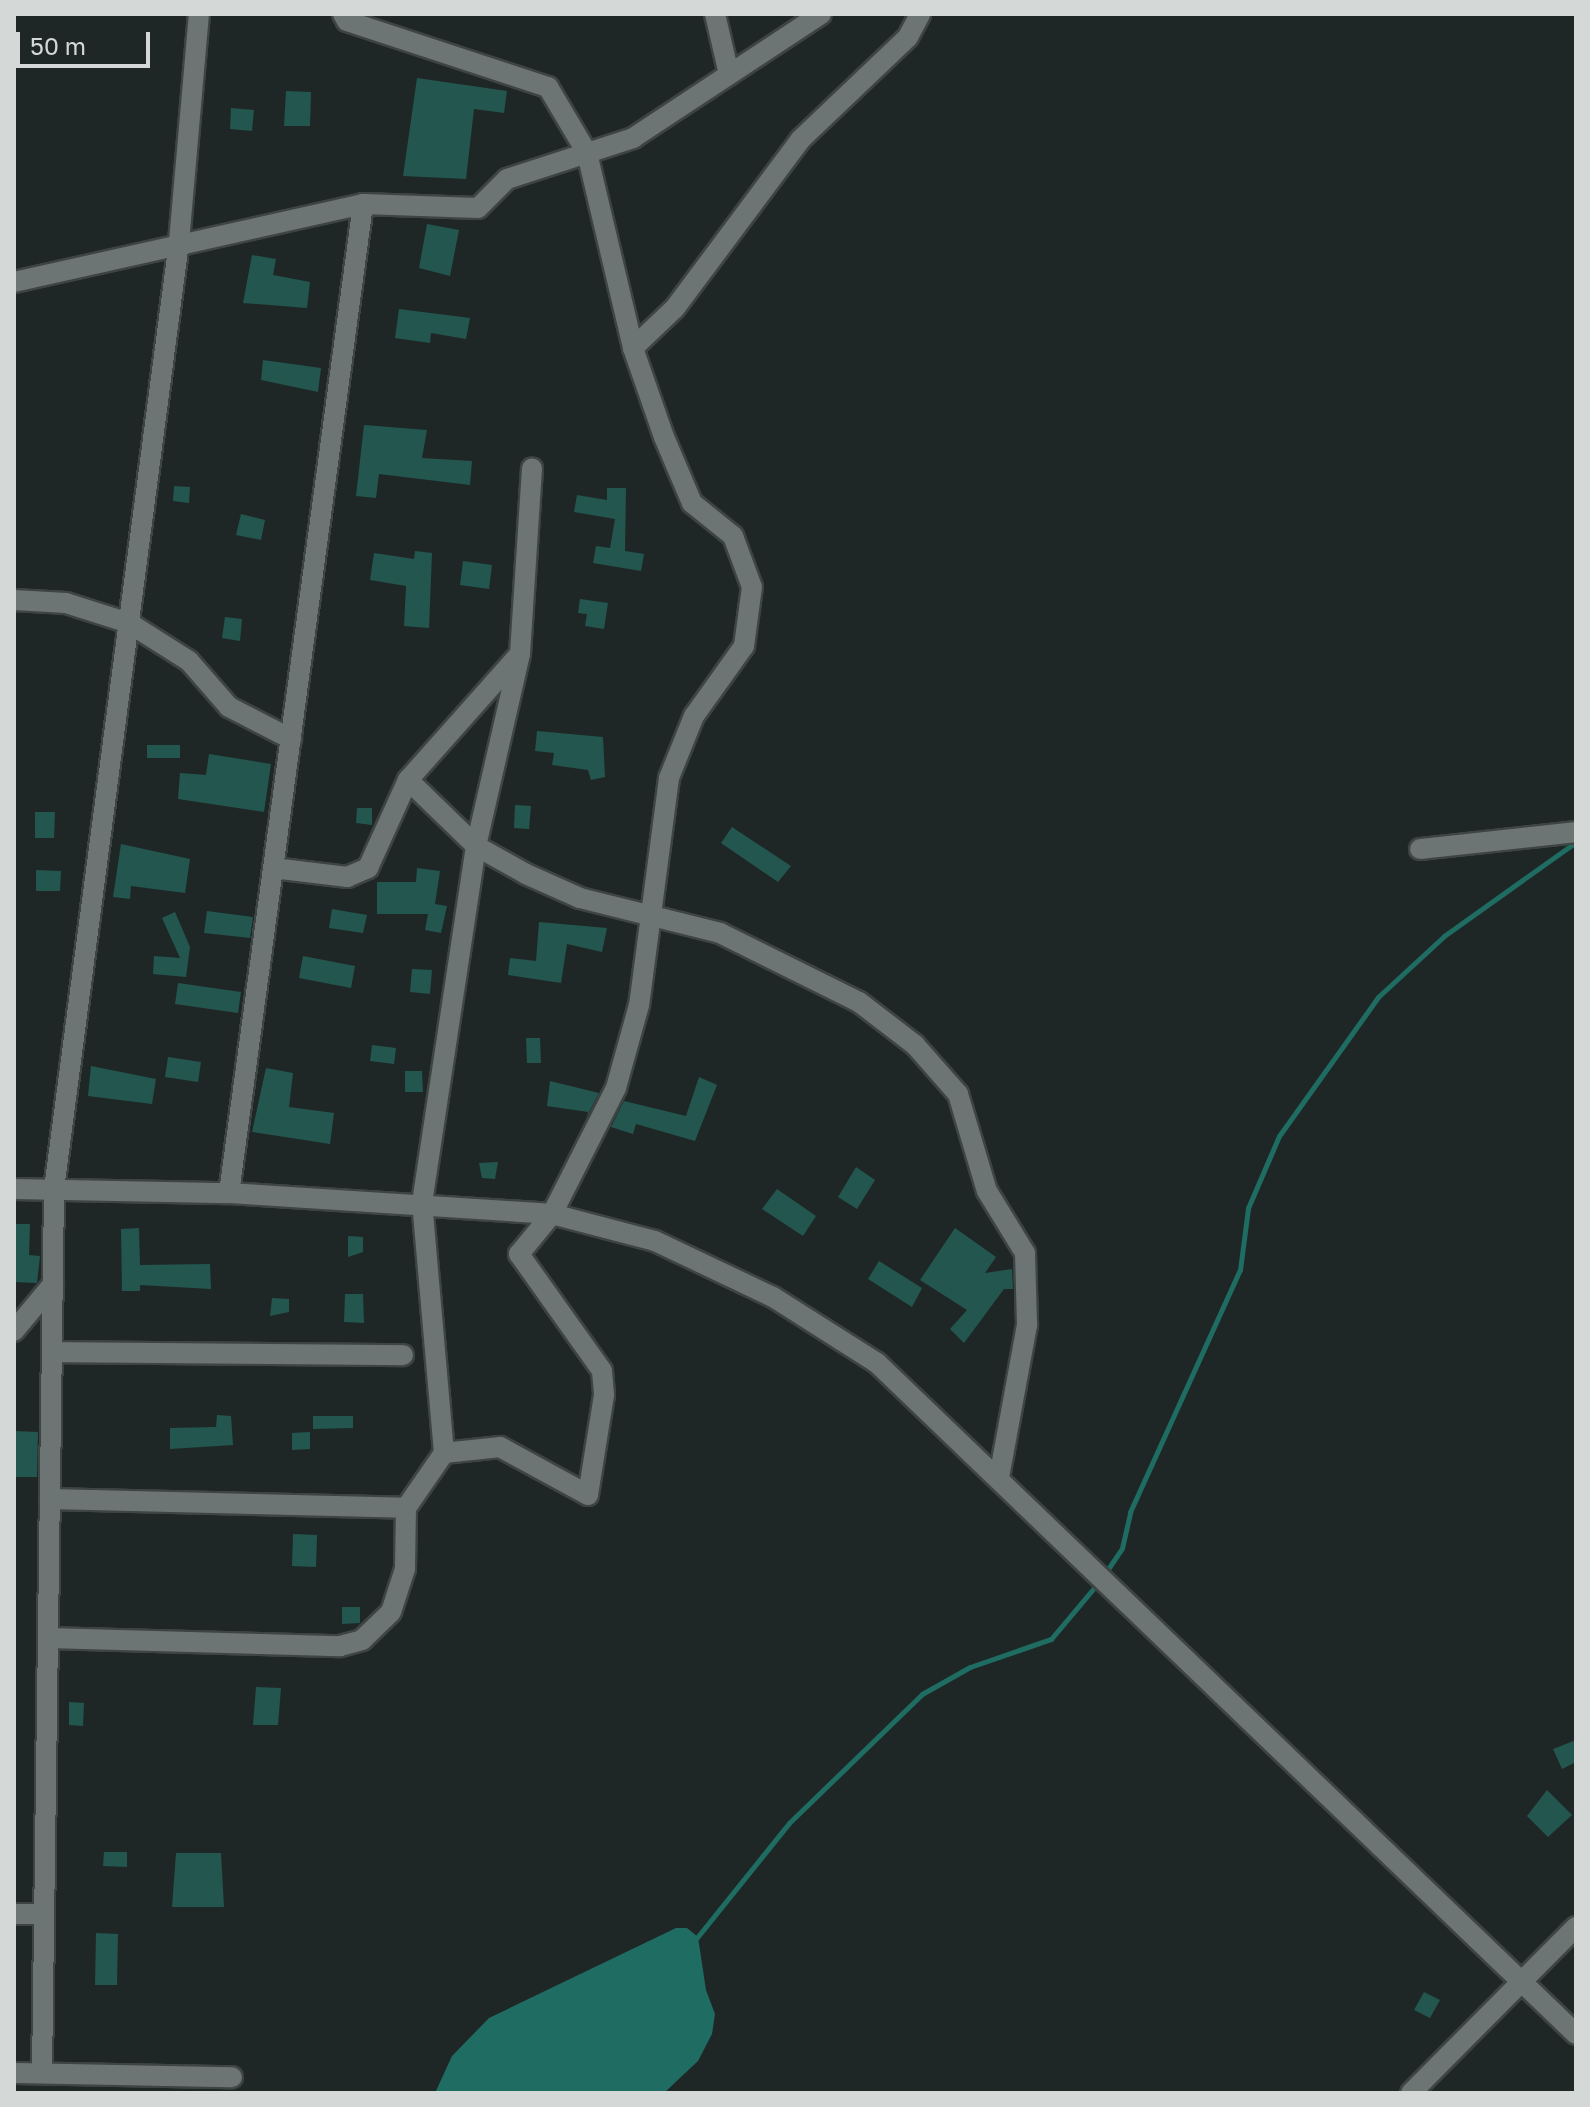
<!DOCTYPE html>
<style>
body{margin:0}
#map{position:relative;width:1590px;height:2107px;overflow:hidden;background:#1f2726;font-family:"Golos Text",sans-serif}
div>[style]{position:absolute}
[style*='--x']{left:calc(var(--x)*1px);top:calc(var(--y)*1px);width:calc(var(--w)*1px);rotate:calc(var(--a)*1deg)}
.water>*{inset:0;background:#1e6c62}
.stream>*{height:5px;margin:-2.5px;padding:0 2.5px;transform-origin:2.5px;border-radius:2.5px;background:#1e6c62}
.building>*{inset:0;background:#23564f}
.roads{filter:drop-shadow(2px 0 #3d4443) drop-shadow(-2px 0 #3d4443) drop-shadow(0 2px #3d4443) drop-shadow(0 -2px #3d4443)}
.minor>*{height:20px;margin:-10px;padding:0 10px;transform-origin:10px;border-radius:10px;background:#6c7574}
span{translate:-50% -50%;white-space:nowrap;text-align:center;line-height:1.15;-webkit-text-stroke:8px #1f2726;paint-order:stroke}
.frame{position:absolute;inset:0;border:16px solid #d4d9d8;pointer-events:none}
.scale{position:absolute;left:16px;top:32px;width:134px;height:36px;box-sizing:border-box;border:4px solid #d4d9d8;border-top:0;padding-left:10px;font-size:24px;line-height:28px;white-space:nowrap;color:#d4d9d8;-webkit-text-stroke:6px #1f2726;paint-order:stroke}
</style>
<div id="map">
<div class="water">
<div style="clip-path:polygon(676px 1928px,687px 1928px,698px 1937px,706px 1990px,715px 2014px,712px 2034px,698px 2061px,664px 2093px,435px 2093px,452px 2056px,489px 2018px)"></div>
</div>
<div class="stream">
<div style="--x:1104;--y:1575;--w:32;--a:-56"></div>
<div style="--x:1122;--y:1548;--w:37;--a:-77"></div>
<div style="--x:1130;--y:1512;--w:266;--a:-65.6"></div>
<div style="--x:1240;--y:1270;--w:63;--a:-82.6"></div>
<div style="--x:1248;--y:1208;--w:78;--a:-66.7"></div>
<div style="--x:1279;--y:1136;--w:171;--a:-54.5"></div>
<div style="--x:1378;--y:997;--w:90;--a:-42.7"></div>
<div style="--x:1444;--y:936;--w:162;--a:-35.5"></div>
<div style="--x:695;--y:1940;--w:150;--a:-51.2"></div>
<div style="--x:789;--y:1823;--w:185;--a:-44.1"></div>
<div style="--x:922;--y:1694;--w:55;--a:-29.4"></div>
<div style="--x:970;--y:1667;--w:86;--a:-19.1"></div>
<div style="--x:1051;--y:1639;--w:73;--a:-50"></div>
</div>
<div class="building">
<div style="clip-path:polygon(417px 78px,507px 91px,504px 113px,474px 109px,466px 179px,403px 176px)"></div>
<div style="clip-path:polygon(286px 91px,311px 92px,310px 126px,284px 126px)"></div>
<div style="clip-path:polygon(231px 108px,254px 110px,252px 131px,230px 129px)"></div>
<div style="clip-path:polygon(427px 224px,459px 230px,450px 276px,419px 268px)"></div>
<div style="clip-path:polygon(252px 255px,276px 259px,273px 275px,310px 282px,307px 308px,243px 303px)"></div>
<div style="clip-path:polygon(399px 309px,470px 318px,466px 339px,431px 333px,430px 343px,395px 338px)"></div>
<div style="clip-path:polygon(263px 360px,321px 368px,318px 392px,261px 380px)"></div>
<div style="clip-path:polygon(364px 425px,427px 430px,422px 458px,472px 461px,470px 485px,379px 474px,376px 498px,356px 496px)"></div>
<div style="clip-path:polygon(174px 486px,190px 487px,189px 503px,173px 501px)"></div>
<div style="clip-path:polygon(607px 488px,626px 488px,625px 551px,644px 554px,641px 571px,593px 563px,596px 546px,610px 548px,615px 519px,574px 512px,577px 495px,607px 500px)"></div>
<div style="clip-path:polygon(241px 514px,265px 520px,261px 540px,236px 535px)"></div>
<div style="clip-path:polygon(415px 551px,432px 553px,429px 628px,404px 626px,406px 586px,370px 580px,374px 553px,414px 559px)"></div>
<div style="clip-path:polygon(463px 561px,492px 565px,489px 589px,460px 585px)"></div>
<div style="clip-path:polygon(580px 599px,608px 603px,604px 629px,585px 626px,587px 614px,578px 613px)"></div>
<div style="clip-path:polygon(225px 617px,242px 619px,240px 641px,222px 638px)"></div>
<div style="clip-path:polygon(537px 731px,603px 737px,605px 777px,591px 780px,588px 770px,552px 765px,554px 753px,535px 751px)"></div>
<div style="clip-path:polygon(147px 745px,180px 745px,180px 758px,147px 758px)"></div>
<div style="clip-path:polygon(209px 754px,271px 764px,264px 812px,178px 799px,180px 773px,206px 775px)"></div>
<div style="clip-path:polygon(515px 805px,531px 806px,529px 829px,514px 828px)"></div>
<div style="clip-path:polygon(357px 808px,372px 808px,372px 825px,356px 823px)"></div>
<div style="clip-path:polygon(35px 812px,55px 812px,54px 838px,35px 838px)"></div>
<div style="clip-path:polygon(732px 827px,791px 866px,778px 882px,721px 843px)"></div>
<div style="clip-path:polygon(121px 844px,190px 859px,185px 893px,131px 886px,130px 899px,113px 897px)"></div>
<div style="clip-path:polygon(417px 868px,440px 871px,435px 904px,447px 906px,441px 933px,425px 930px,428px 914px,377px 914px,377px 882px,416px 882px)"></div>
<div style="clip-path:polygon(36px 870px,61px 871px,60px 891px,36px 891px)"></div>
<div style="clip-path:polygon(332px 909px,367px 915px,363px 933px,329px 928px)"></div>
<div style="clip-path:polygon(207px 911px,253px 917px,250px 938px,204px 933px)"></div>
<div style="clip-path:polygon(175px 912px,190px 947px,186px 977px,153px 974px,154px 956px,180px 958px,162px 918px)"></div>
<div style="clip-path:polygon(539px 922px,607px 928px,602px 952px,567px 944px,561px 983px,508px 975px,510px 958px,536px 961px)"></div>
<div style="clip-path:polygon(303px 956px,355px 966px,351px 988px,299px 978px)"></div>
<div style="clip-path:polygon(412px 969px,432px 970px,430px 994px,410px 992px)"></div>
<div style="clip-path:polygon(178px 983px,241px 992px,238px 1013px,175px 1004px)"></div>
<div style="clip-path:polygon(526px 1038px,540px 1038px,541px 1063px,527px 1063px)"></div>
<div style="clip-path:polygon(372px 1045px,396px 1048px,394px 1064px,370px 1061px)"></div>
<div style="clip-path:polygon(168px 1057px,201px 1062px,198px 1082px,165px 1077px)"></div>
<div style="clip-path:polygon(91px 1066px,156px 1079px,152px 1104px,88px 1096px)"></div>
<div style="clip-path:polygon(266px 1068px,293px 1073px,289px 1107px,334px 1113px,330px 1144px,252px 1132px)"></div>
<div style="clip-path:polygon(405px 1071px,422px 1071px,423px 1092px,405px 1092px)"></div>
<div style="clip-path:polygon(699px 1077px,717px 1085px,695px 1141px,636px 1124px,633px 1134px,611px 1127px,624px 1101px,686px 1116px)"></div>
<div style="clip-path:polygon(550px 1081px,599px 1093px,586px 1118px,588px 1112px,547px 1106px)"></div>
<div style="clip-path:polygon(498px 1162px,495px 1179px,482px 1178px,479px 1163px)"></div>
<div style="clip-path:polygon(856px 1167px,875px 1180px,857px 1209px,838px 1197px)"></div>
<div style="clip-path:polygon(777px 1189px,816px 1216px,803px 1236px,762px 1209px)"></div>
<div style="clip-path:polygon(14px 1224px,30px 1224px,29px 1255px,40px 1256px,37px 1283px,14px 1282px)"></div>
<div style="clip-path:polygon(139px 1228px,140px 1265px,210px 1264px,211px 1289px,140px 1285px,140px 1291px,122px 1291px,121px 1229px)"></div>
<div style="clip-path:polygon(955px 1228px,996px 1257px,985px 1273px,1012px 1269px,1013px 1289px,1004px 1289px,964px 1343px,950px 1329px,967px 1310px,920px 1280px)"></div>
<div style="clip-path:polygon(348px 1236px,363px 1237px,363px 1252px,348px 1257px)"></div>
<div style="clip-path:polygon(879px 1261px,922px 1288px,912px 1307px,868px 1279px)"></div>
<div style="clip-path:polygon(345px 1294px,363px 1294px,364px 1323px,344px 1322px)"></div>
<div style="clip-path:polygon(272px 1298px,289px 1299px,289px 1312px,270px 1316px)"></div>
<div style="clip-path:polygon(217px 1415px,231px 1416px,233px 1445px,170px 1449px,170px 1428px,216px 1427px)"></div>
<div style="clip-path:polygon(313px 1416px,353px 1416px,353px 1428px,313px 1429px)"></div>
<div style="clip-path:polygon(14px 1431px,38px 1432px,37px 1477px,14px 1477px)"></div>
<div style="clip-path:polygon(310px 1432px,310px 1449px,292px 1450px,292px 1433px)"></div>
<div style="clip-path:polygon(293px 1534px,317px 1535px,316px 1567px,292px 1566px)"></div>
<div style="clip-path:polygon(342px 1607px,360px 1607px,360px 1623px,342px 1624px)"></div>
<div style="clip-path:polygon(256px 1687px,281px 1688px,278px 1725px,253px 1725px)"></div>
<div style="clip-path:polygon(69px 1702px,84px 1703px,83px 1726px,69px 1725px)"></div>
<div style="clip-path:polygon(1576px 1740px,1576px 1762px,1562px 1769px,1553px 1749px)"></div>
<div style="clip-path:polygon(1547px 1790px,1572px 1815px,1548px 1837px,1527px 1816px)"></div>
<div style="clip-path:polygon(104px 1852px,127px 1852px,127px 1867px,103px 1866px)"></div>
<div style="clip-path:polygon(176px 1853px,221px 1853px,224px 1907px,172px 1907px)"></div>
<div style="clip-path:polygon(96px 1933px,118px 1934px,117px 1985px,95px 1985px)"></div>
<div style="clip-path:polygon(1424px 1992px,1440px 2000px,1430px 2018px,1414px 2010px)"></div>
</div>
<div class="roads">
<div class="minor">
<div style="--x:343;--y:14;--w:8;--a:60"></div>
<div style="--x:347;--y:21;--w:212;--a:18.2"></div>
<div style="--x:548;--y:87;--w:77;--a:59.4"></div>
<div style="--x:587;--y:153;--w:200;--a:76.7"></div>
<div style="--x:633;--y:348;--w:94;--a:70.8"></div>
<div style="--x:664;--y:437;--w:72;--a:67"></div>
<div style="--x:692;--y:503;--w:53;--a:38.8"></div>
<div style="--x:733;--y:536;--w:54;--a:69.6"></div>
<div style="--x:752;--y:587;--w:60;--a:97.7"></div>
<div style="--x:744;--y:646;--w:86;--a:125.5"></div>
<div style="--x:694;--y:716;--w:67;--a:112"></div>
<div style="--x:669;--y:778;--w:229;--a:97.5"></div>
<div style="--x:639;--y:1005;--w:86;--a:105.5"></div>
<div style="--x:616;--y:1088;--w:141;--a:116.9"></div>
<div style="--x:552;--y:1214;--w:52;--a:129.5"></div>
<div style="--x:519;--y:1254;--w:143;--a:54.6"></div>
<div style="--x:602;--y:1371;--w:24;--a:85"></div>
<div style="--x:604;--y:1395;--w:101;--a:99.1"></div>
<div style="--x:588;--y:1495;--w:100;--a:-151.4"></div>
<div style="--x:500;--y:1447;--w:56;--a:173.9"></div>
<div style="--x:715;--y:14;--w:62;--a:76.9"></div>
<div style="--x:14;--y:282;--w:358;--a:-12.6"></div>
<div style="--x:363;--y:204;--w:115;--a:2"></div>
<div style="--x:478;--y:208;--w:41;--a:-45"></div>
<div style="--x:507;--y:179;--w:133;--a:-18"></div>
<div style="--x:633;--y:138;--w:225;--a:-33.4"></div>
<div style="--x:633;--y:348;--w:58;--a:-43.6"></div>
<div style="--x:675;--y:308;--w:209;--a:-53.3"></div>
<div style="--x:800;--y:140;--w:149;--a:-43.6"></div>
<div style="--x:908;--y:37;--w:26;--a:-62"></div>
<div style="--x:14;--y:600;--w:52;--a:3.3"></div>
<div style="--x:66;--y:603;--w:66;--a:17.6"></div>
<div style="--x:129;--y:623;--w:71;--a:32.3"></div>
<div style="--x:189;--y:661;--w:61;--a:49"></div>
<div style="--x:229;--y:707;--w:70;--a:27.3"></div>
<div style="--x:408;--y:780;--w:95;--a:44.1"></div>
<div style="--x:476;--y:846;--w:57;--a:29.2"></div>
<div style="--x:526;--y:874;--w:59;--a:24"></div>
<div style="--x:580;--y:898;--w:144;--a:14"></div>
<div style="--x:720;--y:933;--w:155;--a:26.4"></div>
<div style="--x:859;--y:1002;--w:71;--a:37.5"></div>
<div style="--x:915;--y:1045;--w:65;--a:48.7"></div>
<div style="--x:958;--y:1094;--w:101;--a:73.4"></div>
<div style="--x:987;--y:1191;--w:73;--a:58.5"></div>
<div style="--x:1025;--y:1253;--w:72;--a:88.4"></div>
<div style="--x:1027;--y:1325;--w:156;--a:100.4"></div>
<div style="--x:1420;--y:849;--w:157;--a:-6.2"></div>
<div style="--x:273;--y:868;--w:75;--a:6.9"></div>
<div style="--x:347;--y:877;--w:23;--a:-23"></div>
<div style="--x:368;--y:868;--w:97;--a:-65.6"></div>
<div style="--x:408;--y:780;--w:166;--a:-48.4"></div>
<div style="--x:14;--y:1189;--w:215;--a:1.1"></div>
<div style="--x:229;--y:1193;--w:324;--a:3.7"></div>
<div style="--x:552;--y:1214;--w:106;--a:14.7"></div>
<div style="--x:655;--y:1241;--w:131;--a:25.4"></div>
<div style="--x:773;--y:1297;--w:123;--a:32.4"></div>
<div style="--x:877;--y:1363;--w:969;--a:43.83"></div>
<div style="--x:229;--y:1193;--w:998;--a:-82.28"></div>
<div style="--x:14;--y:1331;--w:61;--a:-50.3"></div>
<div style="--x:52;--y:1352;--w:351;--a:0.5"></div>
<div style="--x:50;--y:1499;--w:356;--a:1.4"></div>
<div style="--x:48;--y:1638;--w:292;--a:1.6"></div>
<div style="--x:340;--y:1646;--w:23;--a:-15"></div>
<div style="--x:362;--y:1640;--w:40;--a:-44"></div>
<div style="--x:391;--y:1612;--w:45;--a:-72"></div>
<div style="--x:405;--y:1569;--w:61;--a:-89.1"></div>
<div style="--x:406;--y:1508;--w:67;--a:-55.4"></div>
<div style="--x:444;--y:1453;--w:251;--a:-95"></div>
<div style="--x:422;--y:1203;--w:361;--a:-81.4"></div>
<div style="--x:476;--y:846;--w:197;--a:-77.1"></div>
<div style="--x:520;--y:654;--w:186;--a:-86.3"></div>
<div style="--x:14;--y:1914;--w:30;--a:0"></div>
<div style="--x:14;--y:2073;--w:218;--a:1.1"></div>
<div style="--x:42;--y:2073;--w:884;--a:-89.22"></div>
<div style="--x:54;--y:1189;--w:955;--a:-82.48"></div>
<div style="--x:179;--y:242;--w:229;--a:-85"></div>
<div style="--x:1411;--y:2093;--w:234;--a:-45.2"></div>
</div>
</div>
<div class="frame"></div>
<div class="scale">50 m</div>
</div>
